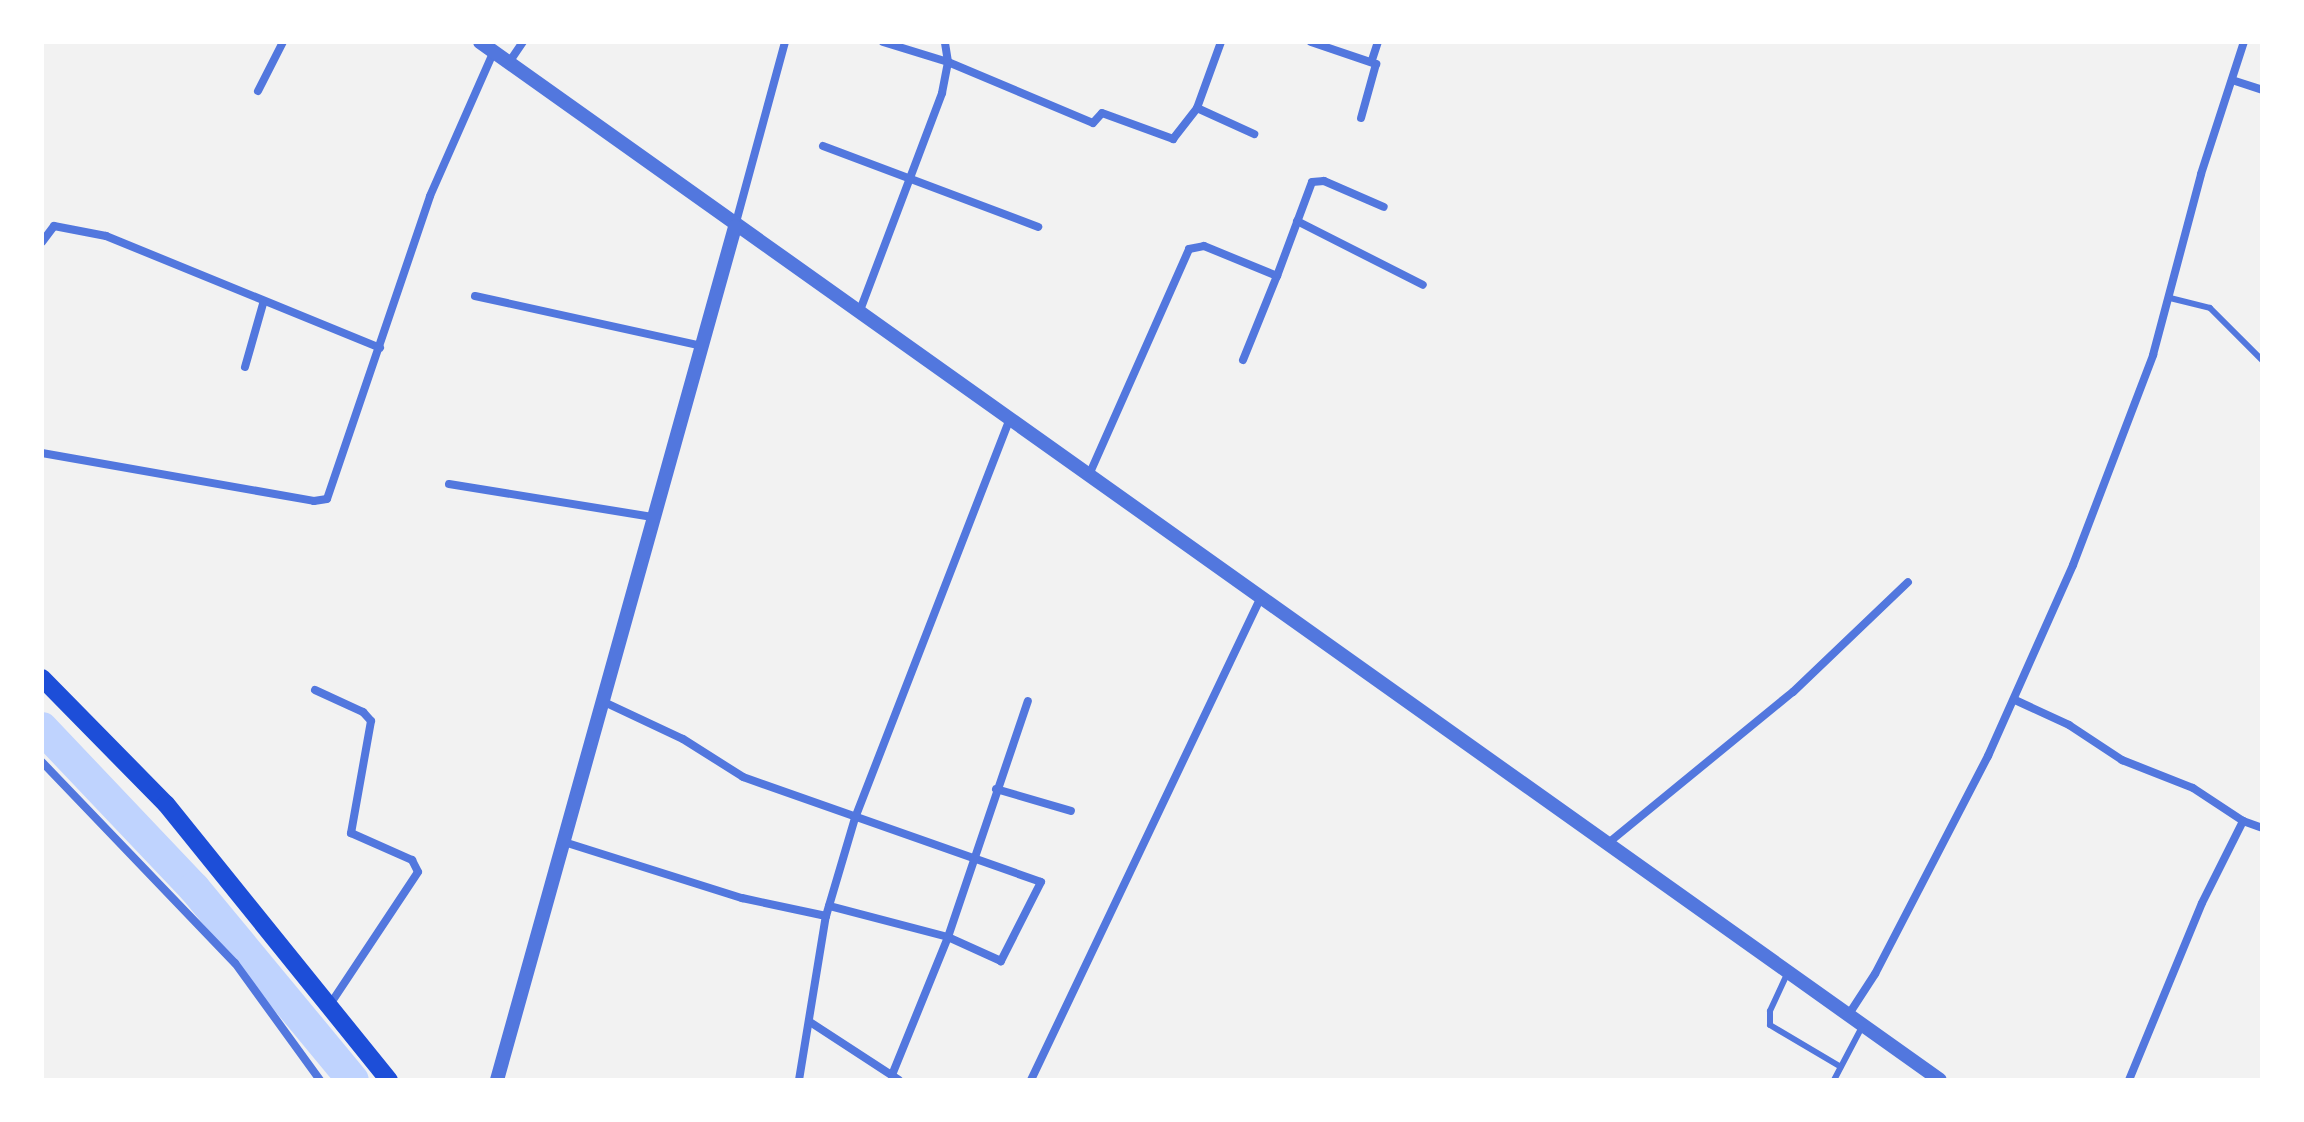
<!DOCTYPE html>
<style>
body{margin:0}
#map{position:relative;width:2304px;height:1122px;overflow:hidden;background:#f2f2f2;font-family:"Asap Condensed",sans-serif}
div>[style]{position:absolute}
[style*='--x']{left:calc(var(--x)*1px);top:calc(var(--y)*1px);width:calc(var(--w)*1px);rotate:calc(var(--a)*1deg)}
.river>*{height:32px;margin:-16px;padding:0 16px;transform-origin:16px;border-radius:16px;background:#bfd3fe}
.service>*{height:6px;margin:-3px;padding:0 3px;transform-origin:3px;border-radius:3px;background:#5277de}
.minor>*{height:8px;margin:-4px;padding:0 4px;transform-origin:4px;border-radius:4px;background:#5277de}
.tertiary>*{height:14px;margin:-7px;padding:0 7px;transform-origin:7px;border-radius:7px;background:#5277de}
.trunk>*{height:18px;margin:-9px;padding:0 9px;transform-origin:9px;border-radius:9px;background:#1d4ed8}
span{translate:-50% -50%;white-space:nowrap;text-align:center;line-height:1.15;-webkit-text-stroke:7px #fff;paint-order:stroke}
.frame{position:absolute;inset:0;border:44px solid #fff;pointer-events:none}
</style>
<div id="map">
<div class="river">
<div style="--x:42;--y:728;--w:221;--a:46.5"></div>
<div style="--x:194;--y:888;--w:249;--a:50.4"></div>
</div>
<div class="service">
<div style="--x:2170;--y:298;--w:41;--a:14"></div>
<div style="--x:2210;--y:308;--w:74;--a:45"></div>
<div style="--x:1788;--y:972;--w:43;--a:114.8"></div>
<div style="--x:1770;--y:1011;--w:14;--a:90"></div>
<div style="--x:1770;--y:1025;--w:82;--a:30.6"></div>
<div style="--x:1834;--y:1080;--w:60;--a:-62.2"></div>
</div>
<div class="minor">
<div style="--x:883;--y:42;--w:68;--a:17.1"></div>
<div style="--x:948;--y:62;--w:157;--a:22.8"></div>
<div style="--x:1093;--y:123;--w:13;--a:-48"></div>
<div style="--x:1102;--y:113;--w:76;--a:20.1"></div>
<div style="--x:1173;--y:139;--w:39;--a:-52"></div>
<div style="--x:1197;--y:108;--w:70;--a:-70"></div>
<div style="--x:1311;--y:42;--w:69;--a:18.7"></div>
<div style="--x:1376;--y:64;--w:56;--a:105.5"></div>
<div style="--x:1372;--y:60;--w:19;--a:-72"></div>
<div style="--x:510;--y:61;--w:23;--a:-56"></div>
<div style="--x:2232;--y:80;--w:32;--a:18"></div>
<div style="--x:258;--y:91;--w:55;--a:-63"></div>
<div style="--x:1197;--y:108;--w:63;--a:24.5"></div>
<div style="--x:823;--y:146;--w:230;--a:20.6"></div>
<div style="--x:1297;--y:221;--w:141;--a:26.9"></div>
<div style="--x:735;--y:226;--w:191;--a:-74.8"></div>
<div style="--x:42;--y:242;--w:20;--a:-53"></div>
<div style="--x:54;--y:226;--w:53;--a:10.9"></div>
<div style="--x:106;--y:236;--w:296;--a:22.2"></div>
<div style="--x:475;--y:296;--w:232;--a:12.4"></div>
<div style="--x:859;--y:313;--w:235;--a:-69.3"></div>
<div style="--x:942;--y:93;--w:32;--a:-79"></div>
<div style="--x:948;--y:62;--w:20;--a:-99"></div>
<div style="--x:1243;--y:360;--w:91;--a:-68"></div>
<div style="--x:245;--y:367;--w:66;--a:-74.1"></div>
<div style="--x:42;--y:453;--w:276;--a:10"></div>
<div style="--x:314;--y:501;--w:13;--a:-9"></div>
<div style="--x:327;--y:499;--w:320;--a:-71.2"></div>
<div style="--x:430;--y:196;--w:158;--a:-66.2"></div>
<div style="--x:1089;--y:475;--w:247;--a:-66.1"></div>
<div style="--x:1189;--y:249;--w:15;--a:-11"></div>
<div style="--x:1204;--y:246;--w:79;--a:22.3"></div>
<div style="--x:1277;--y:276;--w:100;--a:-69.6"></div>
<div style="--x:1312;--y:182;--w:12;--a:-5"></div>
<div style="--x:1324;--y:181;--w:65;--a:23.4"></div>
<div style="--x:449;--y:484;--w:206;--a:9.2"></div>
<div style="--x:315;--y:690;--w:53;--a:24.6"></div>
<div style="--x:363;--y:712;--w:12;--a:48"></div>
<div style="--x:371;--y:721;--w:114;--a:100.1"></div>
<div style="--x:351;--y:833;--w:67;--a:23.9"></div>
<div style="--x:412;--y:860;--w:13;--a:63"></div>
<div style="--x:418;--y:872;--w:161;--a:123.6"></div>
<div style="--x:2015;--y:700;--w:60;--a:24.8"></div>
<div style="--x:2069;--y:725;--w:64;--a:33.4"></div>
<div style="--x:2122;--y:760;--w:76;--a:21.5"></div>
<div style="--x:2193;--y:788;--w:60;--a:33.4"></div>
<div style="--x:2243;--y:821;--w:20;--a:20"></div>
<div style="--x:602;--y:701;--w:89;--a:25.1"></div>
<div style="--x:683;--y:739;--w:71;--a:32.3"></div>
<div style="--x:743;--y:777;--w:316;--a:19.4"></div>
<div style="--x:1041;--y:882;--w:89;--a:116.9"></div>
<div style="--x:1001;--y:961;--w:58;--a:-155.6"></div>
<div style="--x:948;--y:937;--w:123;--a:-165.4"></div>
<div style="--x:42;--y:762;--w:279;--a:46.2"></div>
<div style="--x:235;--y:963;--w:145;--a:54"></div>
<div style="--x:996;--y:789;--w:78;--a:16.3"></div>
<div style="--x:564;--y:842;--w:187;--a:17.5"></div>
<div style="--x:742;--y:898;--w:86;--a:12.1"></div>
<div style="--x:1607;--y:844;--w:240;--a:-39.3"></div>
<div style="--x:1793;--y:692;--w:159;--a:-43.7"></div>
<div style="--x:1849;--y:1014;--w:48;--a:-57"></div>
<div style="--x:1875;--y:974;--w:246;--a:-62.6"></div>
<div style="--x:1988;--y:756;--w:209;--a:-66"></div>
<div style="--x:2073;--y:565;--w:225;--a:-69.1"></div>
<div style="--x:2153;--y:355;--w:187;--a:-75.1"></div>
<div style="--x:2201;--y:174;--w:139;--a:-72"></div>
<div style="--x:810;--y:1022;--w:106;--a:33.1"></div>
<div style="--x:892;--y:1075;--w:149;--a:-67.9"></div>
<div style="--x:948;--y:937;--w:249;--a:-71.3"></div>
<div style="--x:799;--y:1080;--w:166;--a:-80.7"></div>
<div style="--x:826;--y:916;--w:102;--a:-73.5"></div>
<div style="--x:855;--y:818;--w:427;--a:-68.8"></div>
<div style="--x:1031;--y:1080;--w:535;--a:-64.54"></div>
<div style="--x:2129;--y:1080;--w:191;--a:-67.6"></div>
<div style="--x:2202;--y:903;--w:92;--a:-63.4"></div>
</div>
<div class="tertiary">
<div style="--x:480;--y:42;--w:1791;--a:35.41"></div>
<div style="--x:497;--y:1080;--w:886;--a:-74.41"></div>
</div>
<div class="trunk">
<div style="--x:42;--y:678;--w:177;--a:45.5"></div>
<div style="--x:166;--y:804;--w:355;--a:51.1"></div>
</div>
<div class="frame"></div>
</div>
